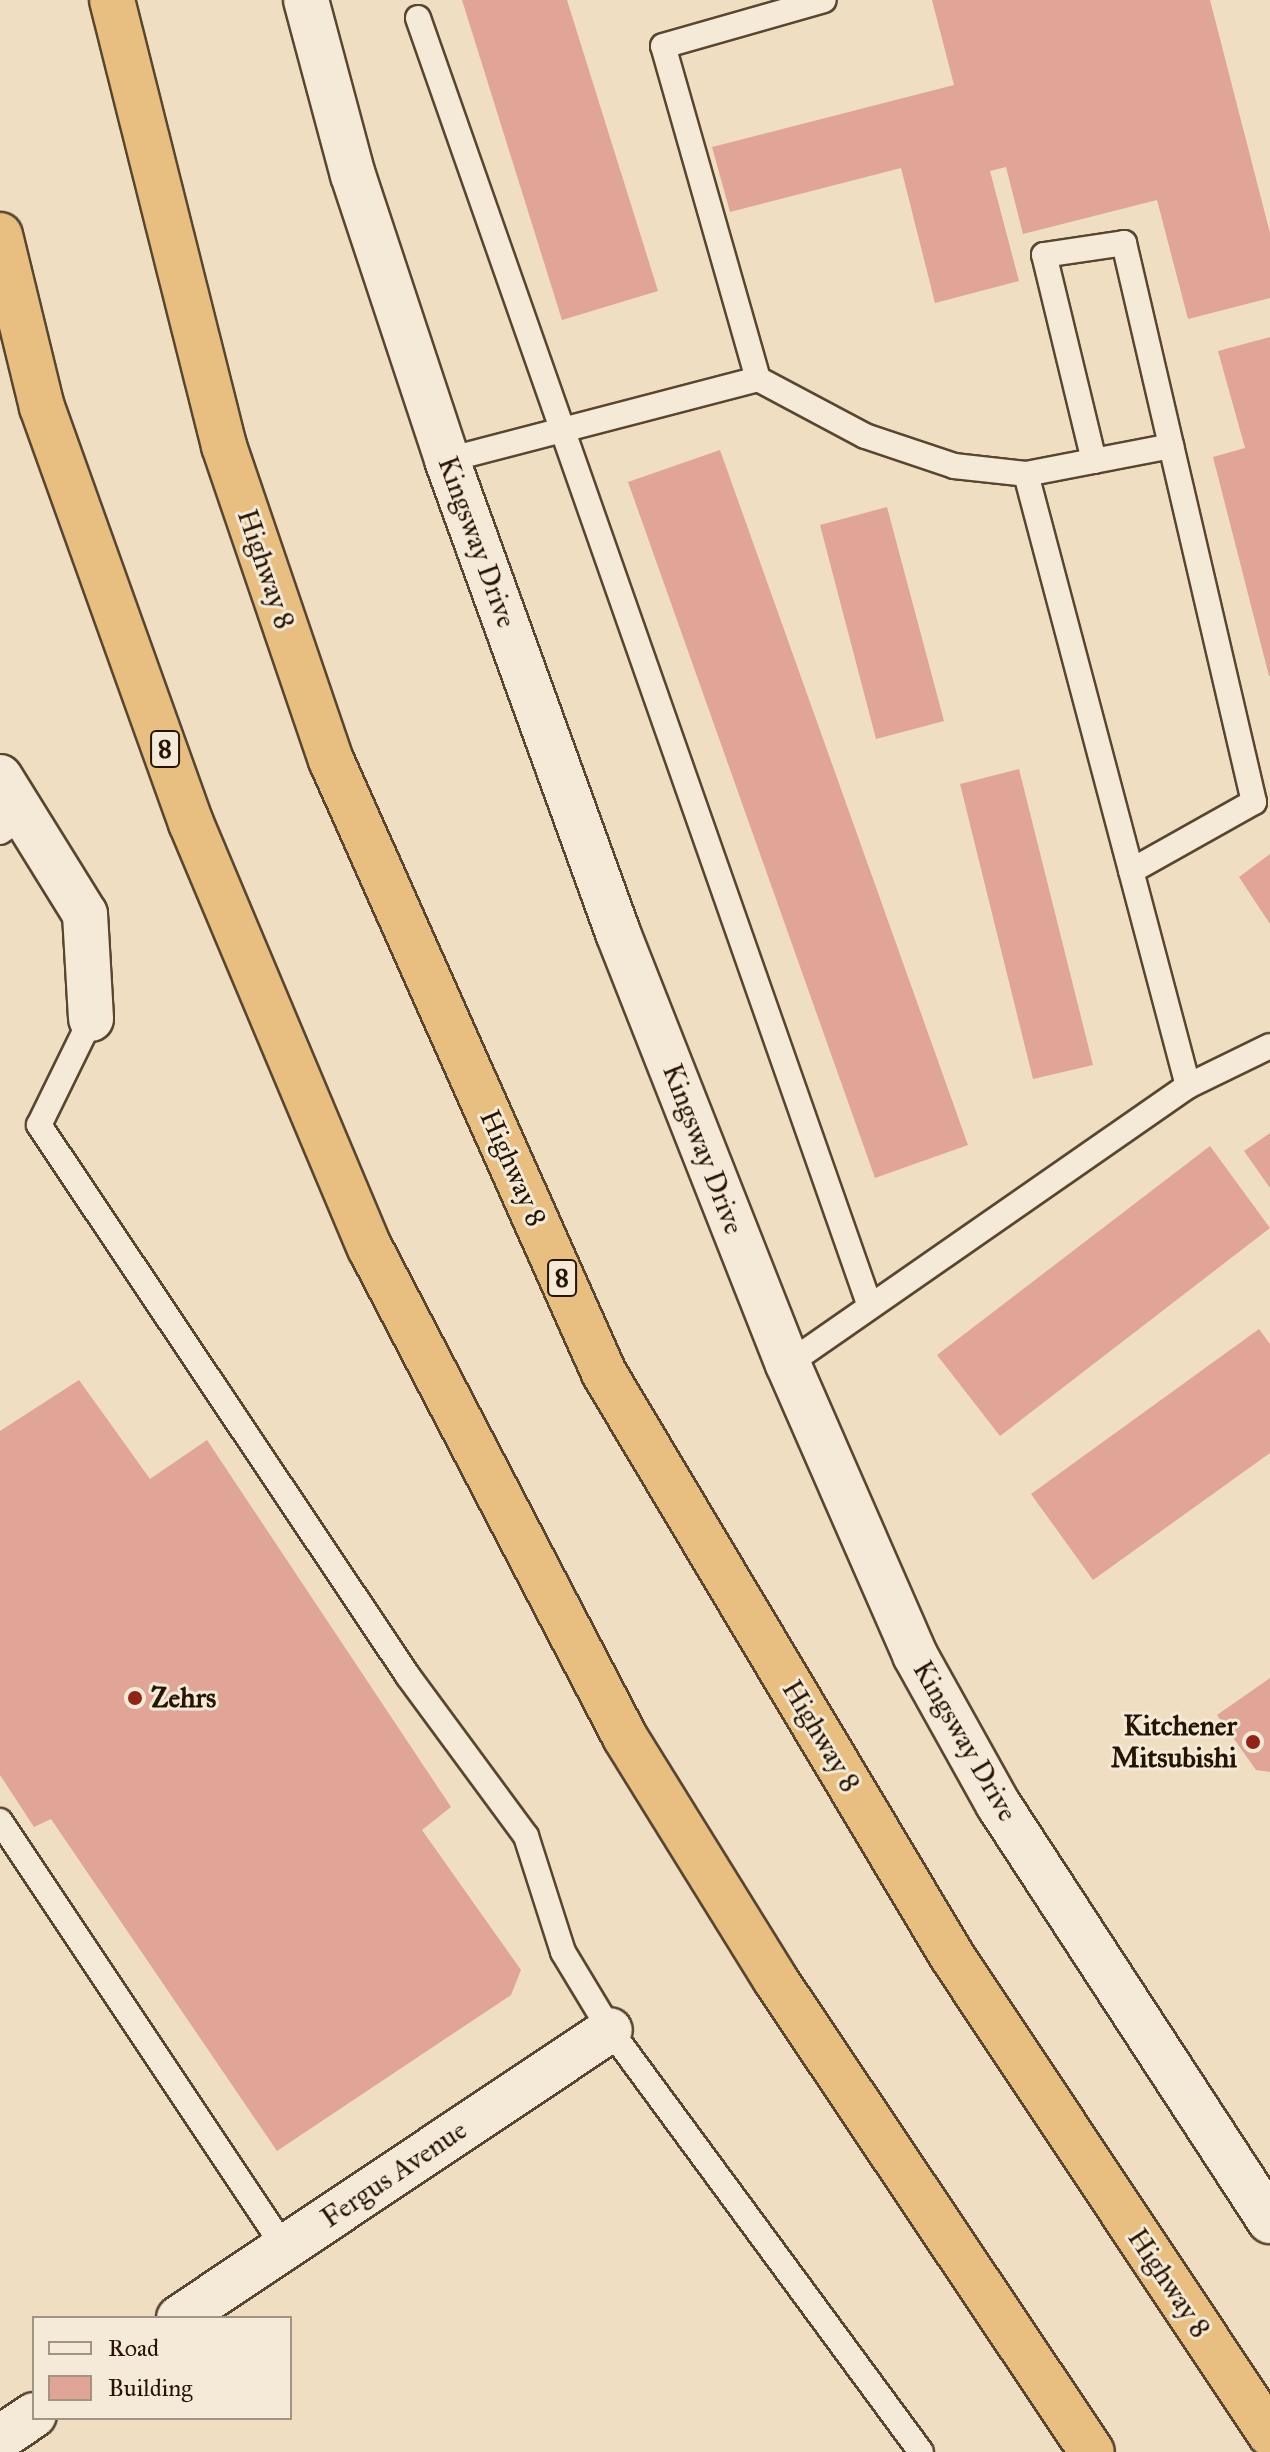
<!DOCTYPE html>
<style>
body{margin:0}
#map{position:relative;width:1270px;height:2452px;overflow:hidden;background:#efdec1;font-family:"IM FELL Great Primer",serif}
div>[style]{position:absolute}
[style*='--x']{left:calc(var(--x)*1px);top:calc(var(--y)*1px);width:calc(var(--w)*1px);rotate:calc(var(--a)*1deg)}
.building>*{inset:0;background:#e1a597}
.roads{filter:drop-shadow(2px 0 #584630) drop-shadow(-2px 0 #584630) drop-shadow(0 2px #584630) drop-shadow(0 -2px #584630)}
.service>*{height:24px;margin:-12px;padding:0 12px;transform-origin:12px;border-radius:12px;background:#f5ead7}
.minor>*{height:44px;margin:-22px;padding:0 22px;transform-origin:22px;border-radius:22px;background:#f5ead7}
.tertiary>*{height:44px;margin:-22px;padding:0 22px;transform-origin:22px;border-radius:22px;background:#f5ead7}
.motorway>*{height:44px;margin:-22px;padding:0 22px;transform-origin:22px;border-radius:22px;background:#e8bf80}
.dots>*{width:22px;height:22px;translate:-50% -50%;box-sizing:border-box;border:4px solid #f5ead7;border-radius:50%}
span{translate:-50% -50%;white-space:nowrap;text-align:center;line-height:1.15;-webkit-text-stroke:6px #f5ead7;paint-order:stroke}
.shield-label span{padding:2px 6px;background:#f5ead7;border:2px solid;border-radius:6px;-webkit-text-stroke-width:0}
.shield-label{font-size:26px;color:#261400;font-weight:700}
.street-label{font-size:28px;color:#261400}
.poi-label{font-size:28px;color:#261400;font-weight:700}
.left{translate:0 -50%;text-align:left}
.right{translate:-100% -50%;text-align:right}
.legend{position:absolute;left:32px;top:2316px;width:260px;height:104px;box-sizing:border-box;background:#f5ead7;border:2px solid #a29481;margin:0;padding:10px 14px;list-style:none;font-size:24px;color:#261400}
.legend li{display:flex;align-items:center;gap:16px;height:40px}
.legend b{width:40px;border:2px solid #a29481}
</style>
<div id="map">
<div class="building">
<div style="clip-path:polygon(462px 0,567px 0,658px 291px,562px 320px)"></div>
<div style="clip-path:polygon(932px 0,1210px 0,1270px 233px,1270px 298px,1188px 319px,1157px 200px,1023px 234px,1006px 167px,990px 171px,1019px 281px,935px 303px,901px 168px,730px 212px,712px 147px,954px 85px)"></div>
<div style="clip-path:polygon(1270px 337px,1270px 676px,1269px 676px,1213px 457px,1245px 448px,1218px 351px)"></div>
<div style="clip-path:polygon(720px 450px,968px 1145px,875px 1178px,628px 482px)"></div>
<div style="clip-path:polygon(887px 507px,944px 721px,876px 739px,820px 525px)"></div>
<div style="clip-path:polygon(1019px 769px,1093px 1065px,1033px 1079px,960px 784px)"></div>
<div style="clip-path:polygon(1270px 854px,1270px 924px,1239px 877px)"></div>
<div style="clip-path:polygon(1270px 1133px,1270px 1188px,1244px 1151px)"></div>
<div style="clip-path:polygon(1210px 1146px,1270px 1228px,1000px 1436px,937px 1355px)"></div>
<div style="clip-path:polygon(1259px 1329px,1270px 1344px,1270px 1453px,1093px 1580px,1031px 1494px)"></div>
<div style="clip-path:polygon(79px 1380px,150px 1479px,207px 1440px,451px 1807px,422px 1830px,521px 1970px,511px 1995px,277px 2151px,51px 1819px,34px 1827px,0 1775px,0 1431px)"></div>
<div style="clip-path:polygon(1270px 1678px,1270px 1772px,1256px 1770px,1217px 1715px)"></div>
</div>
<div class="roads">
<div class="service">
<div style="--x:418;--y:18;--w:1363;--a:70.67"></div>
<div style="--x:758;--y:379;--w:346;--a:-105.9"></div>
<div style="--x:663;--y:46;--w:167;--a:-15.9"></div>
<div style="--x:447;--y:460;--w:321;--a:-14.6"></div>
<div style="--x:758;--y:379;--w:121;--a:28"></div>
<div style="--x:865;--y:436;--w:94;--a:18.6"></div>
<div style="--x:954;--y:466;--w:72;--a:6.3"></div>
<div style="--x:1026;--y:474;--w:148;--a:-10.9"></div>
<div style="--x:1094;--y:461;--w:212;--a:-103.6"></div>
<div style="--x:1044;--y:255;--w:81;--a:-8.5"></div>
<div style="--x:1124;--y:243;--w:574;--a:76.91"></div>
<div style="--x:1254;--y:802;--w:141;--a:150.7"></div>
<div style="--x:1026;--y:474;--w:633;--a:75.17"></div>
<div style="--x:0;--y:832;--w:29;--a:-34"></div>
<div style="--x:91;--y:1019;--w:118;--a:116.1"></div>
<div style="--x:39;--y:1125;--w:663;--a:56.19"></div>
<div style="--x:408;--y:1676;--w:199;--a:53.6"></div>
<div style="--x:526;--y:1836;--w:122;--a:72.3"></div>
<div style="--x:563;--y:1952;--w:91;--a:58.9"></div>
<div style="--x:610;--y:2030;--w:524;--a:53.61"></div>
<div style="--x:788;--y:1364;--w:487;--a:-34.8"></div>
<div style="--x:1188;--y:1086;--w:91;--a:-26"></div>
<div style="--x:0;--y:1821;--w:512;--a:56.31"></div>
</div>
<div class="minor">
<div style="--x:0;--y:777;--w:161;--a:58.2"></div>
<div style="--x:85;--y:914;--w:105;--a:86.7"></div>
<div style="--x:179;--y:2318;--w:518;--a:-33.75"></div>
<div style="--x:0;--y:2438;--w:41;--a:-34.1"></div>
</div>
<div class="tertiary">
<div style="--x:306;--y:0;--w:181;--a:75"></div>
<div style="--x:353;--y:175;--w:300;--a:71.7"></div>
<div style="--x:447;--y:460;--w:503;--a:70.12"></div>
<div style="--x:618;--y:933;--w:463;--a:68.5"></div>
<div style="--x:788;--y:1364;--w:318;--a:66.4"></div>
<div style="--x:915;--y:1655;--w:171;--a:60.9"></div>
<div style="--x:998;--y:1804;--w:498;--a:56.9"></div>
</div>
<div class="motorway">
<div style="--x:112;--y:0;--w:460;--a:75.9"></div>
<div style="--x:224;--y:446;--w:332;--a:71.2"></div>
<div style="--x:331;--y:760;--w:671;--a:65.99"></div>
<div style="--x:604;--y:1373;--w:679;--a:59.17"></div>
<div style="--x:952;--y:1956;--w:574;--a:56.37"></div>
<div style="--x:0;--y:235;--w:177;--a:76.3"></div>
<div style="--x:42;--y:407;--w:442;--a:70.3"></div>
<div style="--x:191;--y:823;--w:461;--a:67.2"></div>
<div style="--x:370;--y:1248;--w:551;--a:62.46"></div>
<div style="--x:625;--y:1737;--w:285;--a:58.2"></div>
<div style="--x:775;--y:1979;--w:569;--a:56.17"></div>
</div>
</div>
<div class="dots">
<div style="left:135px;top:1698px;background:#8f2418"></div>
<div style="left:1253px;top:1742px;background:#8f2418"></div>
</div>
<div class="shield-label">
<span style="left:165px;top:749px">8</span>
<span style="left:562px;top:1278px">8</span>
</div>
<div class="street-label">
<span style="left:477px;top:542px;rotate:70deg">Kingsway Drive</span>
<span style="left:266px;top:569px;rotate:71deg">Highway 8</span>
<span style="left:703px;top:1149px;rotate:69deg">Kingsway Drive</span>
<span style="left:513px;top:1168px;rotate:66deg">Highway 8</span>
<span style="left:821px;top:1736px;rotate:59deg">Highway 8</span>
<span style="left:965px;top:1741px;rotate:60deg">Kingsway Drive</span>
<span style="left:394px;top:2174px;rotate:-34deg">Fergus Avenue</span>
<span style="left:1169px;top:2283px;rotate:56deg">Highway 8</span>
</div>
<div class="poi-label">
<span class="left" style="left:151px;top:1698px">Zehrs</span>
<span class="right" style="left:1237px;top:1742px">Kitchener<br>Mitsubishi</span>
</div>
<ul class="legend">
<li><b style="height:10px;background:#f5ead7"></b>Road</li>
<li><b style="height:22px;background:#e1a597"></b>Building</li>
</ul>
</div>
